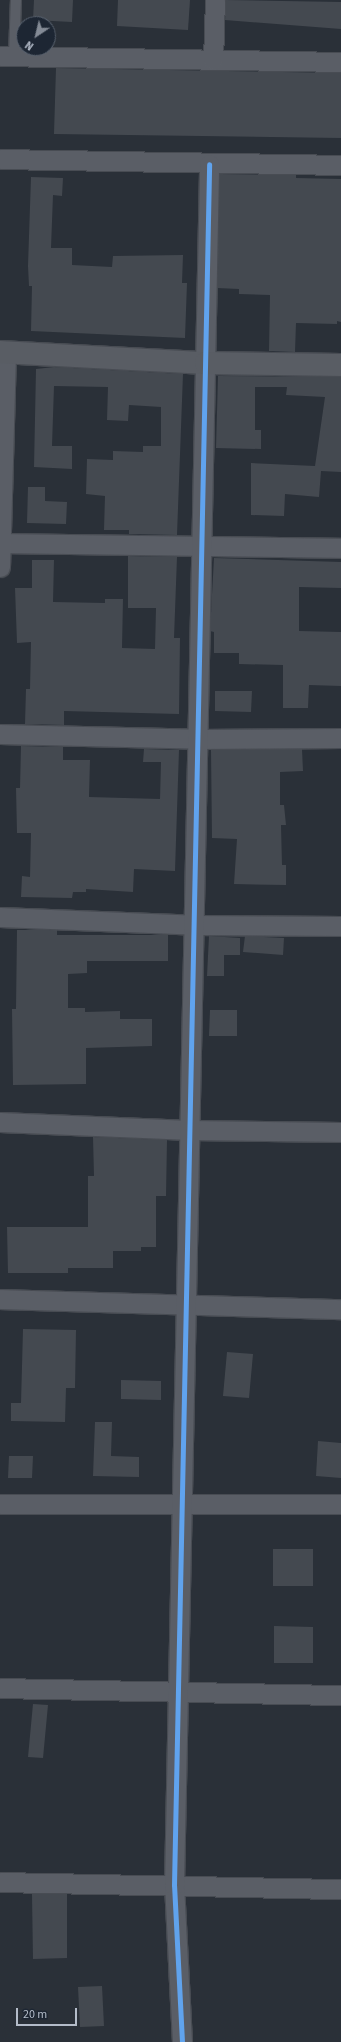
<!DOCTYPE html>
<style>
body{margin:0}
#map{position:relative;width:341px;height:2042px;overflow:hidden;background:#2a3038;font-family:"Source Sans 3",sans-serif}
div>[style]{position:absolute}
[style*='--x']{left:calc(var(--x)*1px);top:calc(var(--y)*1px);width:calc(var(--w)*1px);rotate:calc(var(--a)*1deg)}
.building>*{inset:0;background:#444950}
.roads{filter:drop-shadow(1px 0 #484c53) drop-shadow(-1px 0 #484c53) drop-shadow(0 1px #484c53) drop-shadow(0 -1px #484c53)}
.lane>*{height:10px;margin:-5px;padding:0 5px;transform-origin:5px;border-radius:5px;background:#5a5e66}
.street>*{height:19px;margin:-9.5px;padding:0 9.5px;transform-origin:9.5px;border-radius:9.5px;background:#5a5e66}
.secondary>*{height:22px;margin:-11px;padding:0 11px;transform-origin:11px;border-radius:11px;background:#595d64}
.cycleway>*{height:5px;margin:-2.5px;padding:0 2.5px;transform-origin:2.5px;border-radius:2.5px;background:#60a3ed}
span{translate:-50% -50%;white-space:nowrap;text-align:center;line-height:1.15;-webkit-text-stroke:3px #1d2633;paint-order:stroke}
.north{position:absolute;left:16px;top:16px;width:40px;height:40px;box-sizing:border-box;background:#1d2633;border:1px solid #59626f;border-radius:50%;rotate:215deg;font-size:11px;font-weight:700;line-height:16px;text-align:center;color:#b4bcc9}
.north::after{content:'';display:block;margin:auto;width:14px;height:18px;background:#848b96;clip-path:polygon(50% 0,100% 100%,50% 72%,0 100%)}
.scale{position:absolute;left:16px;top:2008px;width:61px;height:18px;box-sizing:border-box;border:2px solid #b4bcc9;border-top:0;padding-left:5px;font-size:12px;line-height:14px;white-space:nowrap;color:#b4bcc9;-webkit-text-stroke:3px #1d2633;paint-order:stroke}
</style>
<div id="map">
<div class="building">
<div style="clip-path:polygon(34px 0,73px 0,72px 22px,33px 20px)"></div>
<div style="clip-path:polygon(118px 0,190px 0,188px 30px,117px 26px)"></div>
<div style="clip-path:polygon(226px 0,341px 2px,341px 29px,225px 20px)"></div>
<div style="clip-path:polygon(56px 68px,341px 73px,341px 138px,54px 134px)"></div>
<div style="clip-path:polygon(220px 174px,296px 175px,296px 178px,341px 179px,341px 322px,337px 321px,337px 324px,296px 323px,295px 352px,269px 351px,270px 295px,239px 294px,239px 289px,217px 288px)"></div>
<div style="clip-path:polygon(31px 177px,63px 178px,62px 196px,53px 195px,51px 248px,72px 248px,72px 265px,112px 267px,113px 256px,183px 255px,182px 283px,187px 283px,185px 338px,31px 331px,32px 286px,29px 286px,28px 266px)"></div>
<div style="clip-path:polygon(54px 367px,183px 374px,177px 535px,129px 534px,129px 530px,104px 530px,105px 496px,86px 494px,87px 459px,113px 460px,113px 451px,143px 452px,143px 446px,161px 446px,161px 407px,129px 405px,128px 421px,107px 420px,108px 387px,54px 386px,52px 446px,72px 446px,72px 469px,34px 467px,36px 369px)"></div>
<div style="clip-path:polygon(218px 376px,341px 377px,341px 472px,321px 471px,319px 497px,285px 494px,284px 516px,251px 515px,251px 463px,315px 466px,325px 397px,286px 395px,287px 387px,255px 387px,255px 430px,261px 430px,261px 449px,216px 448px)"></div>
<div style="clip-path:polygon(28px 487px,45px 487px,45px 501px,67px 502px,66px 524px,27px 523px)"></div>
<div style="clip-path:polygon(128px 556px,177px 557px,174px 638px,180px 638px,179px 714px,64px 711px,64px 725px,25px 724px,26px 689px,30px 689px,31px 642px,17px 643px,15px 588px,32px 588px,32px 560px,54px 560px,53px 602px,105px 603px,105px 599px,123px 599px,122px 648px,155px 649px,156px 608px,128px 608px)"></div>
<div style="clip-path:polygon(214px 558px,341px 562px,341px 588px,299px 587px,299px 631px,341px 632px,341px 686px,309px 685px,308px 708px,283px 708px,283px 665px,239px 664px,239px 653px,214px 653px,214px 632px,210px 631px)"></div>
<div style="clip-path:polygon(215px 691px,252px 691px,251px 712px,215px 711px)"></div>
<div style="clip-path:polygon(21px 746px,63px 747px,63px 760px,90px 760px,89px 797px,160px 799px,161px 762px,143px 762px,144px 749px,179px 750px,175px 871px,134px 869px,133px 892px,86px 889px,86px 892px,73px 892px,72px 898px,21px 897px,22px 876px,30px 877px,31px 833px,17px 833px,16px 788px,20px 788px)"></div>
<div style="clip-path:polygon(302px 749px,303px 771px,280px 772px,280px 805px,284px 805px,286px 825px,281px 825px,282px 865px,286px 865px,286px 885px,234px 884px,237px 839px,212px 838px,211px 750px)"></div>
<div style="clip-path:polygon(17px 930px,57px 930px,57px 935px,168px 935px,168px 961px,87px 961px,87px 973px,68px 974px,68px 1008px,85px 1008px,85px 1012px,120px 1011px,120px 1019px,152px 1019px,152px 1046px,86px 1048px,86px 1084px,13px 1085px,12px 1009px,16px 1009px)"></div>
<div style="clip-path:polygon(209px 936px,240px 938px,240px 955px,224px 955px,224px 976px,207px 976px)"></div>
<div style="clip-path:polygon(245px 936px,284px 938px,283px 955px,243px 952px)"></div>
<div style="clip-path:polygon(210px 1010px,237px 1010px,237px 1036px,209px 1036px)"></div>
<div style="clip-path:polygon(93px 1137px,167px 1140px,166px 1196px,156px 1196px,156px 1247px,141px 1247px,141px 1251px,113px 1251px,113px 1268px,68px 1268px,68px 1273px,8px 1273px,7px 1227px,88px 1227px,88px 1176px,94px 1176px)"></div>
<div style="clip-path:polygon(23px 1329px,76px 1330px,75px 1388px,66px 1388px,65px 1422px,11px 1421px,11px 1403px,21px 1403px)"></div>
<div style="clip-path:polygon(227px 1352px,253px 1354px,249px 1398px,223px 1396px)"></div>
<div style="clip-path:polygon(121px 1380px,161px 1381px,161px 1400px,121px 1399px)"></div>
<div style="clip-path:polygon(95px 1422px,112px 1422px,111px 1456px,139px 1457px,139px 1477px,93px 1476px)"></div>
<div style="clip-path:polygon(318px 1441px,341px 1443px,341px 1478px,316px 1476px)"></div>
<div style="clip-path:polygon(9px 1456px,33px 1456px,32px 1478px,8px 1478px)"></div>
<div style="clip-path:polygon(273px 1549px,313px 1549px,313px 1586px,273px 1586px)"></div>
<div style="clip-path:polygon(274px 1626px,313px 1627px,313px 1663px,274px 1663px)"></div>
<div style="clip-path:polygon(33px 1704px,48px 1705px,43px 1758px,28px 1757px)"></div>
<div style="clip-path:polygon(32px 1894px,67px 1894px,67px 1958px,33px 1959px)"></div>
<div style="clip-path:polygon(102px 1986px,104px 2026px,80px 2027px,78px 1987px)"></div>
</div>
<div class="roads">
<div class="lane">
<div style="--x:14;--y:56;--w:56;--a:-88"></div>
</div>
<div class="street">
<div style="--x:0;--y:56;--w:341;--a:1"></div>
<div style="--x:213;--y:60;--w:60;--a:-88.1"></div>
<div style="--x:0;--y:159;--w:341;--a:1"></div>
<div style="--x:0;--y:543;--w:341;--a:0.8"></div>
<div style="--x:0;--y:567;--w:215;--a:-88.4"></div>
<div style="--x:0;--y:734;--w:199;--a:1.4"></div>
<div style="--x:199;--y:739;--w:142;--a:-0.4"></div>
<div style="--x:0;--y:917;--w:195;--a:2.3"></div>
<div style="--x:195;--y:925;--w:146;--a:0.4"></div>
<div style="--x:0;--y:1122;--w:190;--a:2.4"></div>
<div style="--x:190;--y:1130;--w:151;--a:0.8"></div>
<div style="--x:0;--y:1299;--w:341;--a:1.7"></div>
<div style="--x:0;--y:1504;--w:341;--a:0"></div>
<div style="--x:0;--y:1688;--w:341;--a:1.2"></div>
<div style="--x:0;--y:1882;--w:341;--a:1.2"></div>
<div style="--x:182;--y:2042;--w:157;--a:-92.9"></div>
<div style="--x:174;--y:1885;--w:1721;--a:-88.83"></div>
</div>
<div class="secondary">
<div style="--x:0;--y:352;--w:206;--a:3.1"></div>
<div style="--x:206;--y:363;--w:135;--a:0.8"></div>
</div>
</div>
<div class="cycleway">
<div style="--x:182;--y:2042;--w:157;--a:-92.9"></div>
<div style="--x:174;--y:1885;--w:1721;--a:-88.83"></div>
</div>
<div class="north">N</div>
<div class="scale">20 m</div>
</div>
